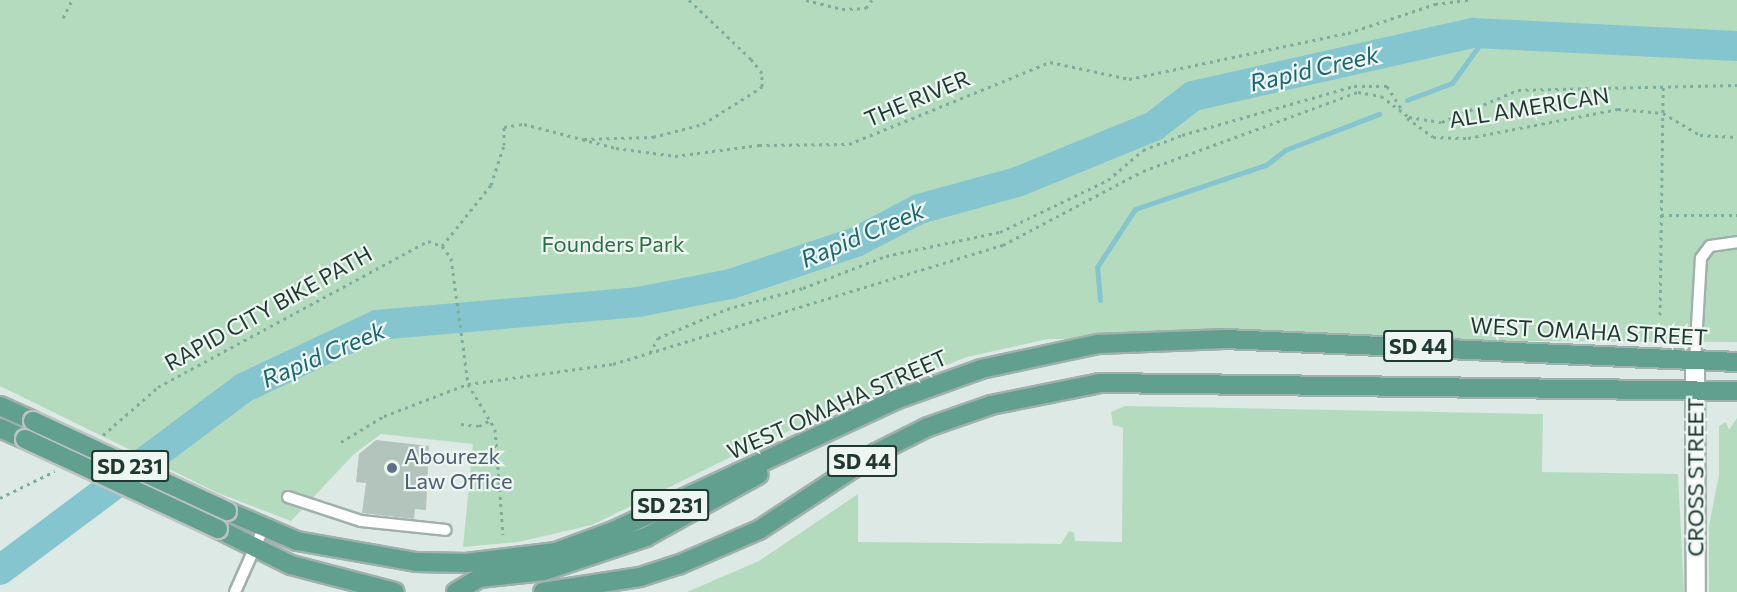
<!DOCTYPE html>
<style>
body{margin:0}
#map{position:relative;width:1737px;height:592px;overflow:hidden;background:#dde9e4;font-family:Commissioner,sans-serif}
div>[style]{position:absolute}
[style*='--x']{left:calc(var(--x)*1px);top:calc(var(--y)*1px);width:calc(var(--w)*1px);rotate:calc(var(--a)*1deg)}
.green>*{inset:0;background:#b5dbbf}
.stream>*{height:5px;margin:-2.5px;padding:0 2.5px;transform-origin:2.5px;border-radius:2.5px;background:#84c5cf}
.river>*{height:30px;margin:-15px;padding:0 15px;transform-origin:15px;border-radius:15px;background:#84c5cf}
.building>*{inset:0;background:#b3c4bc}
.path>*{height:3px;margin-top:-1.5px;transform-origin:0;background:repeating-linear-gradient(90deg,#7dad9d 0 3px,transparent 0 7.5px)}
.roads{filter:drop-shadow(2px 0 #a0b0ab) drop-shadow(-2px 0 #a0b0ab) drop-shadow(0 2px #a0b0ab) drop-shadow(0 -2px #a0b0ab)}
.lane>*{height:10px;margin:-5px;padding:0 5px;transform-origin:5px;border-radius:5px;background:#fff}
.secondary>*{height:18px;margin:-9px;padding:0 9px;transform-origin:9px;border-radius:9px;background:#fff}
.primary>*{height:18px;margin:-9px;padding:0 9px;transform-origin:9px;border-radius:9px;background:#619f8e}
.bridges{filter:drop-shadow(2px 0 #bcc3c1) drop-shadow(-2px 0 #bcc3c1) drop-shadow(0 2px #bcc3c1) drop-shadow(0 -2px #bcc3c1)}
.primary-bridge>*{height:18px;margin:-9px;padding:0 9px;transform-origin:9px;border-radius:9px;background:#619f8e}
.dots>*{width:16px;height:16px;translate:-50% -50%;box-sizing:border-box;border:3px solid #edf6f1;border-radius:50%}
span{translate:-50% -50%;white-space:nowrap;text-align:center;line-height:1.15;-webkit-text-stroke:4.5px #edf6f1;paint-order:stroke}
.shield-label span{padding:2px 4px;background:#edf6f1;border:2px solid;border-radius:4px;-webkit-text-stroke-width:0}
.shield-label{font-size:21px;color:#1f3831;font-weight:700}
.street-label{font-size:22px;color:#1f3831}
.park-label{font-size:22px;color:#2a6f43}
.service-label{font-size:22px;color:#4e5e75}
.left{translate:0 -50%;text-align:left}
.water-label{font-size:24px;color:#1a6673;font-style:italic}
</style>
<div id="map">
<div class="green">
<div style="clip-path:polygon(0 0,1737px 0,1737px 342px,1048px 339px,967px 357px,898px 384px,745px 450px,592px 525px,518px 542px,463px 547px,473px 444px,381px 434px,354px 454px,291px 521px,218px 493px,0 386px)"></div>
<div style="clip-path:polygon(1125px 406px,1543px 414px,1542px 472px,1678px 474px,1684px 592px,687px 592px,759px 561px,858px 494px,858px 542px,1061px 544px,1069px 531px,1074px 533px,1075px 541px,1122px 542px,1123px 428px,1113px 425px,1111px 412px)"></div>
<div style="clip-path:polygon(1737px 418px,1737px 592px,1709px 592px,1709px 526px,1719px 475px,1719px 426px,1726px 422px,1729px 430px)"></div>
</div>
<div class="stream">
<div style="--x:1407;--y:100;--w:48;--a:-20.7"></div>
<div style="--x:1452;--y:83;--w:62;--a:-54.2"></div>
<div style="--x:1100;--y:300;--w:33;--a:-95"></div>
<div style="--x:1097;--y:267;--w:69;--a:-56.8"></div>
<div style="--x:1135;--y:209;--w:138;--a:-18.6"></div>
<div style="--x:1266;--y:165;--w:24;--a:-38"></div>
<div style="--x:1285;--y:150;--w:101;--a:-21"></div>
</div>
<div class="river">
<div style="--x:0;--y:570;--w:304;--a:-36.8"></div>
<div style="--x:243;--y:388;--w:148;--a:-25.2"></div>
<div style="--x:377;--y:325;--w:262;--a:-5"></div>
<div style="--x:638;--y:302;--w:95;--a:-11"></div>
<div style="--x:731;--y:284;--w:132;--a:-18.6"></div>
<div style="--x:856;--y:242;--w:71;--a:-27.6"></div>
<div style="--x:919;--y:209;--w:102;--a:-15.4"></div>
<div style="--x:1017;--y:182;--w:148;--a:-22.2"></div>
<div style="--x:1154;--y:126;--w:49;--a:-37.6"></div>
<div style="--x:1193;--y:96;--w:287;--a:-12.7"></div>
<div style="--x:1473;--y:33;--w:264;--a:2.8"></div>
</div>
<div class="building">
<div style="clip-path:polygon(376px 440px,429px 446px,426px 510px,415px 509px,414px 519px,362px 513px,366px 483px,356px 482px,359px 454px)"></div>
</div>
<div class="path">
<div style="--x:806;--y:0;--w:37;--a:14"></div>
<div style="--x:842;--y:9;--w:24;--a:-2"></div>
<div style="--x:866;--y:8;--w:10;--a:-53"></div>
<div style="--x:63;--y:18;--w:20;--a:-63"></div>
<div style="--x:1407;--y:118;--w:32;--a:36"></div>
<div style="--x:1433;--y:137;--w:35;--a:2"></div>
<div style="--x:1468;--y:138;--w:153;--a:-10.9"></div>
<div style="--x:1618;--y:109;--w:45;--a:5.1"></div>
<div style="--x:1663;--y:113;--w:43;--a:30.7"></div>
<div style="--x:1700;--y:135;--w:37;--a:3"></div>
<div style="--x:584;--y:139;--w:69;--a:-1.7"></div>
<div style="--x:653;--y:137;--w:52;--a:-14.6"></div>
<div style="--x:703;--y:124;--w:70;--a:-32.1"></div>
<div style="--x:762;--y:87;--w:14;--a:-90"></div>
<div style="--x:762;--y:73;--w:18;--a:-128"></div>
<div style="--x:751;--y:59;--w:86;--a:-136.4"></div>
<div style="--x:1661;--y:215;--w:76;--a:0"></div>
<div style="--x:442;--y:246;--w:78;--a:-51.2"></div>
<div style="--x:491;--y:185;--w:42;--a:-72"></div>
<div style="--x:504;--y:145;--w:18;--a:-90"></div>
<div style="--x:504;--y:127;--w:20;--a:-9"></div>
<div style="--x:524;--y:124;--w:95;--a:14.6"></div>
<div style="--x:616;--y:148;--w:60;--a:7.7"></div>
<div style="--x:675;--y:156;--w:85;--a:-7.5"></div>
<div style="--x:759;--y:145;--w:90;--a:-0.6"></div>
<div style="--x:849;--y:144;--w:217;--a:-22.2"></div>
<div style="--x:1050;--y:62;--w:81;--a:12.1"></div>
<div style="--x:1129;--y:79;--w:224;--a:-11.9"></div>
<div style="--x:1348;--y:33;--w:92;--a:-18.4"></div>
<div style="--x:1435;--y:4;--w:35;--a:-7"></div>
<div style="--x:1660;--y:315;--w:228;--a:-89.2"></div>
<div style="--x:650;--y:353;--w:17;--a:-62"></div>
<div style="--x:658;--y:338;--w:75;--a:-22.8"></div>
<div style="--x:727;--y:309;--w:79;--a:-15.4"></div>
<div style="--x:803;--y:288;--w:89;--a:-21.1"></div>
<div style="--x:886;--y:256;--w:116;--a:-11.9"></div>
<div style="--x:1000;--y:232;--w:120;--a:-25.7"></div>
<div style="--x:1108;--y:180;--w:46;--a:-40.6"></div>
<div style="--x:1143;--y:150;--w:42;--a:-21"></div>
<div style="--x:1182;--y:135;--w:179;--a:-15.9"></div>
<div style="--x:1354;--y:86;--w:33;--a:0"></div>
<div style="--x:1387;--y:86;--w:28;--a:58"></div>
<div style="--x:461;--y:424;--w:18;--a:6"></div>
<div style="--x:479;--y:426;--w:13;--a:-27"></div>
<div style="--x:103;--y:435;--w:73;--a:-41.1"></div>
<div style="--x:158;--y:387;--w:307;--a:-28.4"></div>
<div style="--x:428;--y:241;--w:15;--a:20"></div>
<div style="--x:442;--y:246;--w:15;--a:53"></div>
<div style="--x:451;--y:258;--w:127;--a:82.3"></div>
<div style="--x:468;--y:384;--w:52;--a:59"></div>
<div style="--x:495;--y:429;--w:106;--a:85.7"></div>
<div style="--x:341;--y:442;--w:50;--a:-31.2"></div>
<div style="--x:384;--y:416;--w:90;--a:-20.9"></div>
<div style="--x:468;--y:384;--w:146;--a:-7.9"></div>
<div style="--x:613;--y:364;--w:408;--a:-17"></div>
<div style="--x:1003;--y:245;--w:158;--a:-27.9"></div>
<div style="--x:1143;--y:171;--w:229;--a:-20.2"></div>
<div style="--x:1358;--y:92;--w:23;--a:10"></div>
<div style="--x:1381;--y:96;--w:35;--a:37"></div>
<div style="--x:1409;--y:117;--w:33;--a:9"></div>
<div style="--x:1442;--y:122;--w:82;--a:-22.8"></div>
<div style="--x:1518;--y:90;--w:219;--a:-1.3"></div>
<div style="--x:0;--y:498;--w:61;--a:-26.1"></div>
</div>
<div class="roads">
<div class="lane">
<div style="--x:1695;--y:361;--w:103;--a:-86.7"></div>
<div style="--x:1701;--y:258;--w:15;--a:-53"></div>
<div style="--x:1710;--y:246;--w:27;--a:-8"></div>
<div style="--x:288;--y:497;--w:77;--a:18.2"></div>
<div style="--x:361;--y:521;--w:85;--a:6"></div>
<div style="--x:235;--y:592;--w:71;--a:-66"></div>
</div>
<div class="secondary">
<div style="--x:1695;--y:361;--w:231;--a:89.8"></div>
</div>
<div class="primary">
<div style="--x:0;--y:406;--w:36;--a:24"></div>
<div style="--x:0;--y:428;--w:27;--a:24"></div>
<div style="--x:227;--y:511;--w:76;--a:23.2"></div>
<div style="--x:297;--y:541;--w:121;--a:10"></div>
<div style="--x:416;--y:562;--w:50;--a:1.1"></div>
<div style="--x:466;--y:563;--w:91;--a:-7"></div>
<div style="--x:556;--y:552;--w:61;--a:-20.2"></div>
<div style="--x:613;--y:531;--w:311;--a:-24.9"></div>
<div style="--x:895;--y:400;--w:91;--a:-19.8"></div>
<div style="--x:981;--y:369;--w:120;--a:-12.1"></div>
<div style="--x:1098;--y:344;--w:127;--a:-2.3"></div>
<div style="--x:1225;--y:339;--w:513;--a:2.57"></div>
<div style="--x:218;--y:529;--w:81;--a:26.3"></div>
<div style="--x:291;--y:565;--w:107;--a:14.6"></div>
<div style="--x:456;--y:592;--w:27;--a:-31"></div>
<div style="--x:479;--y:578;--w:65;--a:-6.1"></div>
<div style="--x:544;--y:571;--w:108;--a:-18.4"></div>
<div style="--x:646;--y:537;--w:129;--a:-29.1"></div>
<div style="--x:543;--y:592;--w:98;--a:-8.8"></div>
<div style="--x:640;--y:577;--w:40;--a:-18"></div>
<div style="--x:678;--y:565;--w:88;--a:-23.4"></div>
<div style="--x:759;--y:530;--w:140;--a:-33.3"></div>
<div style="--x:876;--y:453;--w:58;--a:-26.6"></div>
<div style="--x:928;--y:427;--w:67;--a:-19.2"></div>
<div style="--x:991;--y:405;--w:111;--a:-11.4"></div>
<div style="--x:1100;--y:383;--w:637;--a:0.72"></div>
</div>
</div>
<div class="bridges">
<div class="primary-bridge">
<div style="--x:33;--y:421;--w:214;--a:24.9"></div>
<div style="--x:25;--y:439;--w:213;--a:25"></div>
</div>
</div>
<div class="dots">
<div style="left:392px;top:468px;background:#5c6f8a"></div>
</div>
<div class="shield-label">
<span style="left:1418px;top:346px">SD 44</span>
<span style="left:862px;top:461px">SD 44</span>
<span style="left:130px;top:466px">SD 231</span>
<span style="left:670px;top:505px">SD 231</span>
</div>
<div class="street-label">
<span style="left:917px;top:98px;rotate:-23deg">THE RIVER</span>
<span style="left:1529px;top:107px;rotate:-9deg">ALL AMERICAN</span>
<span style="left:268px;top:308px;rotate:-29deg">RAPID CITY BIKE PATH</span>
<span style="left:1589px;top:331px;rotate:3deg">WEST OMAHA STREET</span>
<span style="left:837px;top:404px;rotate:-24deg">WEST OMAHA STREET</span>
<span style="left:1695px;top:477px;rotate:-90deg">CROSS STREET</span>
</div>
<div class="park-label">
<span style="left:613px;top:244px">Founders Park</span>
</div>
<div class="service-label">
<span class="left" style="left:404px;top:468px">Abourezk<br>Law Office</span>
</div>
<div class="water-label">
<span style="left:1314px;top:68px;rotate:-13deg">Rapid Creek</span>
<span style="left:862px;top:234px;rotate:-23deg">Rapid Creek</span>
<span style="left:323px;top:354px;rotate:-23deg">Rapid Creek</span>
</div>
</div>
